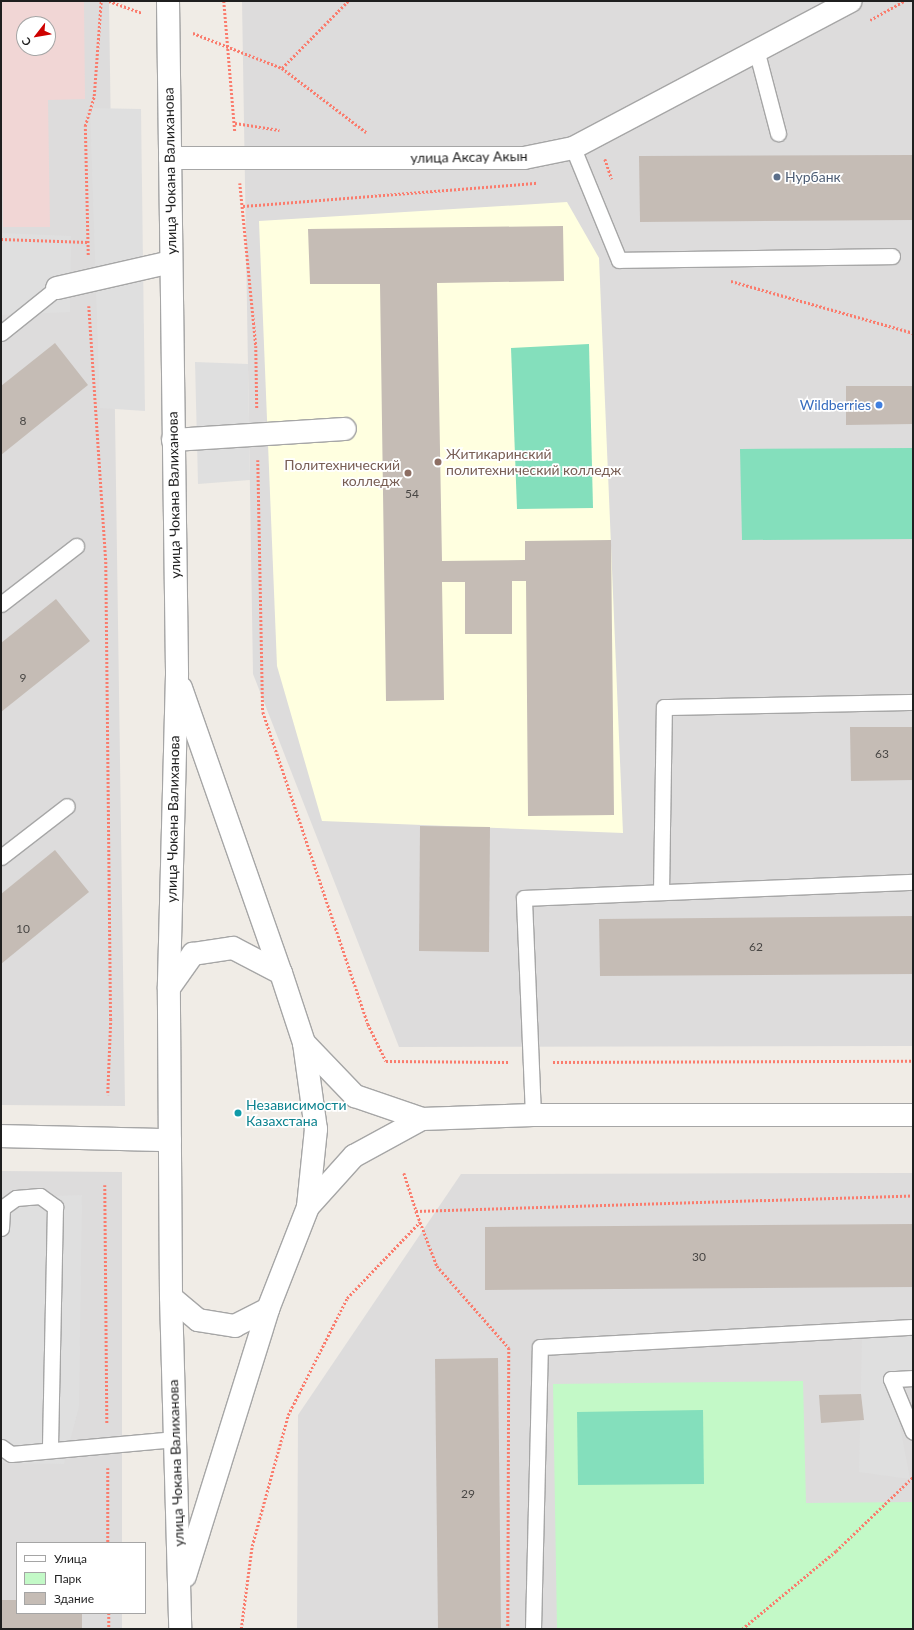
<!DOCTYPE html>
<meta charset="utf-8">
<style>
body{margin:0}
#map{position:relative;width:914px;height:1630px;overflow:hidden;background:#f0ece6;font-family:Lato,sans-serif}
div>[style]{position:absolute}
[style*='--x']{left:calc(var(--x)*1px);top:calc(var(--y)*1px);width:calc(var(--w)*1px);rotate:calc(var(--a)*1deg)}
.residential>*{inset:0;background:#dddcdc}
.commercial>*{inset:0;background:#f1d6d5}
.education>*{inset:0;background:#ffffe0}
.park>*{inset:0;background:#c3f9c7}
.pitch>*{inset:0;background:#84dfbc}
.parking>*{inset:0;background:#dfdfdf}
.building>*{inset:0;background:#c5bcb5}
.path>*{height:2.5px;margin-top:-1.25px;transform-origin:0;background:repeating-linear-gradient(90deg,#fa7c6d 0 2px,transparent 0 4px)}
.roads{filter:drop-shadow(1px 0 #a6a6a6) drop-shadow(-1px 0 #a6a6a6) drop-shadow(0 1px #a6a6a6) drop-shadow(0 -1px #a6a6a6)}
.service>*{height:15px;margin:-7.5px;padding:0 7.5px;transform-origin:7.5px;border-radius:7.5px;background:#fff}
.minor>*{height:22px;margin:-11px;padding:0 11px;transform-origin:11px;border-radius:11px;background:#fff}
.tertiary>*{height:22px;margin:-11px;padding:0 11px;transform-origin:11px;border-radius:11px;background:#fff}
.dots>*{width:11px;height:11px;translate:-50% -50%;box-sizing:border-box;border:2px solid #fff;border-radius:50%}
span{translate:-50% -50%;white-space:nowrap;text-align:center;line-height:1.15;-webkit-text-stroke:3.5px #fff;paint-order:stroke}
.number-label{font-size:12px;color:#484644}
.number-label span{-webkit-text-stroke-width:0}
.street-label{font-size:14px;color:#1f1f1f}
.service-label{font-size:14px;color:#4e5e75}
.left{translate:0 -50%;text-align:left}
.shop-label{font-size:14px;color:#366cbe}
.right{translate:-100% -50%;text-align:right}
.education-label{font-size:14px;color:#785e54}
.culture-label{font-size:14px;color:#0d838f}
.frame{position:absolute;inset:0;border:2px solid #1f1f1f;pointer-events:none}
.legend{position:absolute;left:16px;top:1542px;width:130px;height:72px;box-sizing:border-box;background:#fff;border:1px solid #a5a5a5;margin:0;padding:5px 7px;list-style:none;font-size:12px;color:#1f1f1f}
.legend li{display:flex;align-items:center;gap:8px;height:20px}
.legend b{width:20px;border:1px solid #a5a5a5}
.north{position:absolute;left:16px;top:16px;width:40px;height:40px;box-sizing:border-box;background:#fff;border:1px solid #a5a5a5;border-radius:50%;rotate:239deg;font-size:11px;font-weight:700;line-height:16px;text-align:center;color:#1f1f1f}
.north::after{content:'';display:block;margin:auto;width:14px;height:18px;background:#ce0100;clip-path:polygon(50% 0,100% 100%,50% 72%,0 100%)}
</style>
<div id="map">
<div class="residential">
<div style="clip-path:polygon(evenodd,1px 1px,109px 1px,125px 1106px,1px 1105px,1px 1px,24px 24px,48px 24px,48px 48px,24px 48px,24px 24px)"></div>
<div style="clip-path:polygon(242px 1px,913px 1px,913px 1046px,399px 1047px,253px 674px)"></div>
<div style="clip-path:polygon(1px 1171px,122px 1172px,122px 1543px,17px 1543px,17px 1613px,122px 1613px,122px 1629px,1px 1629px)"></div>
<div style="clip-path:polygon(913px 1173px,913px 1629px,297px 1629px,298px 1415px,461px 1174px)"></div>
</div>
<div class="commercial">
<div style="clip-path:polygon(evenodd,1px 1px,84px 1px,85px 99px,48px 100px,50px 227px,3px 227px,1px 1px,24px 24px,48px 24px,48px 48px,24px 48px,24px 24px)"></div>
</div>
<div class="education">
<div style="clip-path:polygon(567px 202px,599px 258px,623px 833px,322px 821px,277px 666px,259px 221px)"></div>
</div>
<div class="park">
<div style="clip-path:polygon(803px 1381px,806px 1503px,913px 1502px,913px 1629px,557px 1629px,553px 1384px)"></div>
</div>
<div class="pitch">
<div style="clip-path:polygon(589px 344px,593px 508px,517px 509px,511px 348px)"></div>
<div style="clip-path:polygon(913px 448px,913px 539px,742px 540px,740px 449px)"></div>
<div style="clip-path:polygon(703px 1410px,704px 1484px,578px 1485px,577px 1412px)"></div>
</div>
<div class="parking">
<div style="clip-path:polygon(90px 108px,141px 109px,145px 411px,100px 408px)"></div>
<div style="clip-path:polygon(1px 233px,71px 236px,70px 312px,1px 315px)"></div>
<div style="clip-path:polygon(195px 362px,248px 364px,250px 480px,198px 484px)"></div>
<div style="clip-path:polygon(82px 1195px,79px 1406px,64px 1464px,1px 1463px,1px 1198px)"></div>
<div style="clip-path:polygon(913px 1336px,913px 1375px,891px 1379px,910px 1479px,859px 1472px,862px 1339px)"></div>
</div>
<div class="building">
<div style="clip-path:polygon(913px 155px,913px 220px,640px 222px,639px 156px)"></div>
<div style="clip-path:polygon(563px 226px,564px 281px,437px 283px,442px 561px,525px 560px,525px 541px,611px 540px,614px 815px,528px 816px,526px 581px,512px 581px,512px 634px,465px 634px,465px 582px,442px 582px,444px 700px,386px 701px,380px 284px,310px 284px,308px 229px)"></div>
<div style="clip-path:polygon(55px 343px,88px 385px,1px 455px,1px 386px)"></div>
<div style="clip-path:polygon(846px 386px,913px 386px,913px 424px,846px 425px)"></div>
<div style="clip-path:polygon(56px 599px,90px 641px,1px 712px,1px 643px)"></div>
<div style="clip-path:polygon(850px 727px,913px 727px,913px 780px,851px 781px)"></div>
<div style="clip-path:polygon(420px 826px,490px 827px,489px 952px,419px 951px)"></div>
<div style="clip-path:polygon(55px 850px,89px 892px,1px 964px,1px 894px)"></div>
<div style="clip-path:polygon(913px 916px,913px 974px,600px 976px,599px 919px)"></div>
<div style="clip-path:polygon(913px 1224px,913px 1287px,485px 1290px,485px 1227px)"></div>
<div style="clip-path:polygon(498px 1358px,501px 1629px,438px 1629px,435px 1359px)"></div>
<div style="clip-path:polygon(861px 1394px,864px 1420px,821px 1423px,819px 1395px)"></div>
<div style="clip-path:polygon(1px 1600px,17px 1600px,17px 1613px,82px 1613px,82px 1629px,1px 1629px)"></div>
</div>
<div class="path">
<div style="--x:109;--y:1;--w:35;--a:20"></div>
<div style="--x:224;--y:1;--w:131;--a:85.2"></div>
<div style="--x:870;--y:20;--w:39;--a:-29"></div>
<div style="--x:193;--y:33;--w:96;--a:21.5"></div>
<div style="--x:282;--y:68;--w:106;--a:37.3"></div>
<div style="--x:282;--y:68;--w:94;--a:-45.4"></div>
<div style="--x:235;--y:123;--w:45;--a:9"></div>
<div style="--x:605;--y:159;--w:21;--a:71"></div>
<div style="--x:240;--y:183;--w:164;--a:84.4"></div>
<div style="--x:256;--y:346;--w:63;--a:89.1"></div>
<div style="--x:243;--y:206;--w:295;--a:-4.5"></div>
<div style="--x:1;--y:239;--w:87;--a:2"></div>
<div style="--x:88;--y:255;--w:129;--a:-91.3"></div>
<div style="--x:85;--y:126;--w:31;--a:-73"></div>
<div style="--x:94;--y:96;--w:95;--a:-85.8"></div>
<div style="--x:731;--y:281;--w:189;--a:15.9"></div>
<div style="--x:89;--y:306;--w:257;--a:86.2"></div>
<div style="--x:106;--y:562;--w:457;--a:89.4"></div>
<div style="--x:111;--y:1019;--w:76;--a:92.3"></div>
<div style="--x:258;--y:460;--w:252;--a:88.9"></div>
<div style="--x:263;--y:712;--w:329;--a:71.4"></div>
<div style="--x:368;--y:1024;--w:41;--a:64.1"></div>
<div style="--x:386;--y:1061;--w:122;--a:0.5"></div>
<div style="--x:553;--y:1062;--w:360;--a:-0.2"></div>
<div style="--x:404;--y:1173;--w:40;--a:72"></div>
<div style="--x:416;--y:1211;--w:497;--a:-1.8"></div>
<div style="--x:105;--y:1185;--w:238;--a:89.5"></div>
<div style="--x:416;--y:1211;--w:59;--a:69.1"></div>
<div style="--x:437;--y:1266;--w:109;--a:48.7"></div>
<div style="--x:509;--y:1348;--w:281;--a:90.2"></div>
<div style="--x:108;--y:1468;--w:75;--a:90"></div>
<div style="--x:109;--y:1613;--w:16;--a:90"></div>
<div style="--x:241;--y:1629;--w:84;--a:-82.5"></div>
<div style="--x:252;--y:1546;--w:136;--a:-74.6"></div>
<div style="--x:288;--y:1415;--w:131;--a:-63.2"></div>
<div style="--x:347;--y:1298;--w:105;--a:-46.2"></div>
<div style="--x:742;--y:1629;--w:122;--a:-39.7"></div>
<div style="--x:836;--y:1551;--w:107;--a:-43.9"></div>
</div>
<div class="roads">
<div class="service">
<div style="--x:757;--y:53;--w:83;--a:75.3"></div>
<div style="--x:573;--y:148;--w:121;--a:67.7"></div>
<div style="--x:619;--y:260;--w:273;--a:-0.8"></div>
<div style="--x:1;--y:333;--w:72;--a:-38.8"></div>
<div style="--x:1;--y:604;--w:95;--a:-37.7"></div>
<div style="--x:1;--y:857;--w:83;--a:-37.7"></div>
<div style="--x:661;--y:892;--w:185;--a:-89.1"></div>
<div style="--x:664;--y:707;--w:249;--a:-1.2"></div>
<div style="--x:533;--y:1115;--w:217;--a:-92.4"></div>
<div style="--x:524;--y:898;--w:389;--a:-2.4"></div>
<div style="--x:1;--y:1228;--w:20;--a:-87"></div>
<div style="--x:2;--y:1208;--w:17;--a:-36"></div>
<div style="--x:16;--y:1198;--w:24;--a:-5"></div>
<div style="--x:40;--y:1196;--w:19;--a:36"></div>
<div style="--x:55;--y:1207;--w:243;--a:91.2"></div>
<div style="--x:913;--y:1378;--w:22;--a:177"></div>
<div style="--x:891;--y:1379;--w:57;--a:67.5"></div>
<div style="--x:1;--y:1447;--w:12;--a:35"></div>
<div style="--x:11;--y:1454;--w:165;--a:-5.2"></div>
<div style="--x:533;--y:1629;--w:282;--a:-88.6"></div>
<div style="--x:540;--y:1347;--w:374;--a:-3.1"></div>
</div>
<div class="minor">
<div style="--x:57;--y:288;--w:117;--a:-12.8"></div>
<div style="--x:173;--y:440;--w:172;--a:-3.7"></div>
</div>
<div class="tertiary">
<div style="--x:168;--y:1;--w:674;--a:89.23"></div>
<div style="--x:177;--y:675;--w:313;--a:91.5"></div>
<div style="--x:170;--y:158;--w:354;--a:0"></div>
<div style="--x:524;--y:158;--w:50;--a:-11.5"></div>
<div style="--x:573;--y:148;--w:314;--a:-27.9"></div>
<div style="--x:181;--y:688;--w:302;--a:70.7"></div>
<div style="--x:233;--y:948;--w:54;--a:27.5"></div>
<div style="--x:281;--y:973;--w:74;--a:71.8"></div>
<div style="--x:304;--y:1043;--w:87;--a:82.1"></div>
<div style="--x:316;--y:1129;--w:78;--a:95.9"></div>
<div style="--x:308;--y:1207;--w:110;--a:111.4"></div>
<div style="--x:268;--y:1309;--w:37;--a:153"></div>
<div style="--x:235;--y:1326;--w:37;--a:-171"></div>
<div style="--x:198;--y:1320;--w:35;--a:-140"></div>
<div style="--x:171;--y:1297;--w:309;--a:-90.4"></div>
<div style="--x:169;--y:988;--w:42;--a:-54.8"></div>
<div style="--x:193;--y:954;--w:40;--a:-8.5"></div>
<div style="--x:304;--y:1043;--w:74;--a:46.1"></div>
<div style="--x:355;--y:1096;--w:71;--a:18.9"></div>
<div style="--x:422;--y:1119;--w:111;--a:-2.1"></div>
<div style="--x:533;--y:1115;--w:380;--a:0"></div>
<div style="--x:1;--y:1136;--w:169;--a:1.4"></div>
<div style="--x:308;--y:1207;--w:69;--a:-48"></div>
<div style="--x:354;--y:1156;--w:77;--a:-28.6"></div>
<div style="--x:171;--y:1297;--w:332;--a:88.4"></div>
<div style="--x:185;--y:1576;--w:280;--a:-72.7"></div>
</div>
</div>
<div class="dots">
<div style="left:777px;top:177px;background:#5c6f8a"></div>
<div style="left:879px;top:405px;background:#3f7fe0"></div>
<div style="left:438px;top:462px;background:#8d6e63"></div>
<div style="left:408px;top:473px;background:#8d6e63"></div>
<div style="left:238px;top:1113px;background:#0f9aa8"></div>
</div>
<div class="number-label">
<span style="left:23px;top:421px">8</span>
<span style="left:412px;top:494px">54</span>
<span style="left:23px;top:678px">9</span>
<span style="left:882px;top:754px">63</span>
<span style="left:23px;top:929px">10</span>
<span style="left:756px;top:947px">62</span>
<span style="left:699px;top:1257px">30</span>
<span style="left:468px;top:1494px">29</span>
</div>
<div class="street-label">
<span style="left:469px;top:157px;rotate:-1deg">улица Аксау Акын</span>
<span style="left:170px;top:171px;rotate:-91deg">улица Чокана Валиханова</span>
<span style="left:174px;top:495px;rotate:-91deg">улица Чокана Валиханова</span>
<span style="left:173px;top:819px;rotate:-89deg">улица Чокана Валиханова</span>
<span style="left:176px;top:1463px;rotate:-92deg">улица Чокана Валиханова</span>
</div>
<div class="service-label">
<span class="left" style="left:785px;top:177px">Нурбанк</span>
</div>
<div class="shop-label">
<span class="right" style="left:871px;top:405px">Wildberries</span>
</div>
<div class="education-label">
<span class="left" style="left:446px;top:462px">Житикаринский<br>политехнический колледж</span>
<span class="right" style="left:400px;top:473px">Политехнический<br>колледж</span>
</div>
<div class="culture-label">
<span class="left" style="left:246px;top:1113px">Независимости<br>Казахстана</span>
</div>
<div class="frame"></div>
<ul class="legend">
<li><b style="height:5px;background:#fff"></b>Улица</li>
<li><b style="height:11px;background:#c3f9c7"></b>Парк</li>
<li><b style="height:11px;background:#c5bcb5"></b>Здание</li>
</ul>
<div class="north">С</div>
</div>
